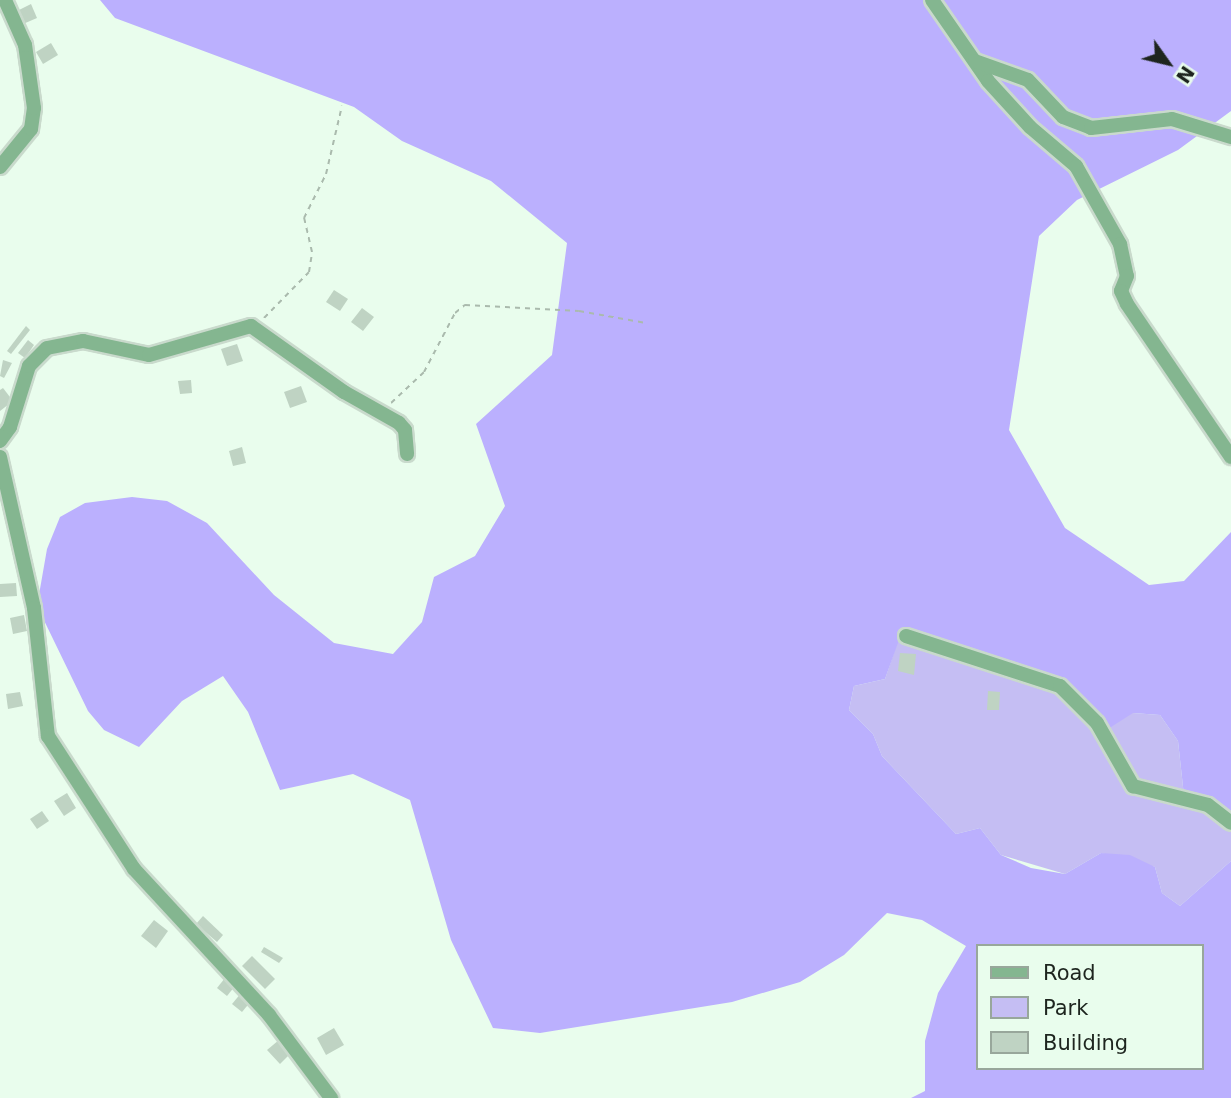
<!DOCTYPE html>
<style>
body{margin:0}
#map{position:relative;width:1231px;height:1098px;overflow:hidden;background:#e9fded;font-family:"DejaVu Sans",sans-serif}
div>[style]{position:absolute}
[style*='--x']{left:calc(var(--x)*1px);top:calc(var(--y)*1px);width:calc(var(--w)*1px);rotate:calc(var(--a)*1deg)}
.green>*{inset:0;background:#c5bef3}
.forest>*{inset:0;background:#bbb0fe}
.building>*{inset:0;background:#bfd3c3}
.path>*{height:2px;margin-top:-1px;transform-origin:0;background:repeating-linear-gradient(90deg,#aabaad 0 5px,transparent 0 10px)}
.roads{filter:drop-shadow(2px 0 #c9dacc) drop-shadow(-2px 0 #c9dacc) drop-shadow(0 2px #c9dacc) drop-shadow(0 -2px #c9dacc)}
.minor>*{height:14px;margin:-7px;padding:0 7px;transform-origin:7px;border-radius:7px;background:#84b690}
span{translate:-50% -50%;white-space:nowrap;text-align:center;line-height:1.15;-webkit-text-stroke:5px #e9fded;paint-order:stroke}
.legend{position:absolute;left:976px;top:944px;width:228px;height:126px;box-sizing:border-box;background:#e9fded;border:2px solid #98a79b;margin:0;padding:9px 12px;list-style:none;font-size:21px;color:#1e251f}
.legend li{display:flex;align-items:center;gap:14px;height:35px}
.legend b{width:35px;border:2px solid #98a79b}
.north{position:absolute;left:1133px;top:28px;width:70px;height:70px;-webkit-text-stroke:5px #e9fded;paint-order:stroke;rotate:124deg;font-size:19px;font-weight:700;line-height:28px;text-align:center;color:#1e251f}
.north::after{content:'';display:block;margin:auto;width:24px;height:32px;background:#1e251f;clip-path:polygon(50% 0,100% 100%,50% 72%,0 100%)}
</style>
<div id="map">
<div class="green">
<div style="clip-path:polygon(902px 629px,949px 656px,1133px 713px,1160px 715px,1178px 741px,1184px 796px,1231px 821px,1231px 861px,1180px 906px,1162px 893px,1155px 867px,1101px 853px,1065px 874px,1001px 855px,980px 828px,956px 834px,882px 756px,873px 734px,849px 710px,854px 686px,885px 679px)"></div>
</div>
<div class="forest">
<div style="clip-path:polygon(evenodd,100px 0,1231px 0,1231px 111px,1178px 150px,1077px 200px,1039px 236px,1009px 430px,1065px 528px,1149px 585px,1184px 581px,1231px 532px,1231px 821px,1184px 796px,1178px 741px,1160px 715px,1133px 713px,1100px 734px,1074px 700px,949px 656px,903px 629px,885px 679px,854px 686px,849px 710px,873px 734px,882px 756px,956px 834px,980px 828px,1001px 855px,1031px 868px,1065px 874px,1101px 853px,1130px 855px,1155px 867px,1162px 893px,1180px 906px,1231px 861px,1231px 1098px,911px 1098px,925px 1091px,925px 1041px,938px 993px,966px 946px,922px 920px,887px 913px,844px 955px,800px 982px,732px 1002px,540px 1033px,493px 1028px,451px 940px,410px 800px,353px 774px,280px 790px,248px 712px,223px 676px,182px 701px,139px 747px,104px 730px,88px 711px,37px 606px,47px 549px,60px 517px,85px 503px,132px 497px,167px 501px,207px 523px,274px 595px,334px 643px,393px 654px,422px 622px,434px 577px,475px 556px,505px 506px,476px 424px,552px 355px,567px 243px,491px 181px,402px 141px,354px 107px,115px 18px,100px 0,977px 946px,1201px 946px,1201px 1068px,977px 1068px,977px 946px)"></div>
</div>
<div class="building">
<div style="clip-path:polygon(31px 4px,37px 18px,23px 24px,17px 11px)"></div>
<div style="clip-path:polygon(51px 43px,58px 55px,43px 64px,36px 52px)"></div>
<div style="clip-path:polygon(334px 290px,348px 299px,340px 311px,326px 302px)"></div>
<div style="clip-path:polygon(362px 308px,374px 317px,363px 331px,351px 322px)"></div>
<div style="clip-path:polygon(26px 326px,30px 330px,11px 354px,7px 351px)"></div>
<div style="clip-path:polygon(28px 340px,34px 345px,25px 358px,18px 353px)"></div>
<div style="clip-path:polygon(237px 344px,243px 361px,227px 366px,221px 349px)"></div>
<div style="clip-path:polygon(3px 360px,12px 363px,4px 378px,0 376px)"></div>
<div style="clip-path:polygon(191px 380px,192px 393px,180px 394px,178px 381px)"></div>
<div style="clip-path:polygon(301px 386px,307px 402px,290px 408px,284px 392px)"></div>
<div style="clip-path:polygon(3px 388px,13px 401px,0 411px,0 390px)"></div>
<div style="clip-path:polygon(242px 447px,246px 463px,233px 466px,229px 451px)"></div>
<div style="clip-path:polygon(16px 583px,17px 596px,0 597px,0 584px)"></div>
<div style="clip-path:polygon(24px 615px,27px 631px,13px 634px,10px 618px)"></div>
<div style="clip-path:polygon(900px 653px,916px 654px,914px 675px,898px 671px)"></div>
<div style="clip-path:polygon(988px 691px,1000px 692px,999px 710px,987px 710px)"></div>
<div style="clip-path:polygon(20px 692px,23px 706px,8px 709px,6px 694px)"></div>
<div style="clip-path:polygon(67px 793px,76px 808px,64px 816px,54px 801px)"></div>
<div style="clip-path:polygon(42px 811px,49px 821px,37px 829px,30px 819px)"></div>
<div style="clip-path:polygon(203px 916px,223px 935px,217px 942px,196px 924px)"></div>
<div style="clip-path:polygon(154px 920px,168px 931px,156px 948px,141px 936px)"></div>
<div style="clip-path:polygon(264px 947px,283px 958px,279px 963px,261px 952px)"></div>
<div style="clip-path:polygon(252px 956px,275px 979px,265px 989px,242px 966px)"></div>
<div style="clip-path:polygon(225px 978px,235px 986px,227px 996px,217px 988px)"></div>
<div style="clip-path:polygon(242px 992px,252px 1000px,242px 1012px,232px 1004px)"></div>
<div style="clip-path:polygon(334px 1028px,344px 1045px,326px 1055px,317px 1038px)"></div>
<div style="clip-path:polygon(279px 1040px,291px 1053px,280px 1064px,267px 1050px)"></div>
</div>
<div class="path">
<div style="--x:264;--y:318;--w:64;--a:-45.6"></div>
<div style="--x:309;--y:272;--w:20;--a:-81"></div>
<div style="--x:312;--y:252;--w:35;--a:-103"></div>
<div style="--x:304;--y:218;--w:49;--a:-63.4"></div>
<div style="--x:326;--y:174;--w:70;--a:-76.8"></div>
<div style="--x:391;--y:403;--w:45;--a:-43.2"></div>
<div style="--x:424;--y:372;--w:67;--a:-62.3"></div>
<div style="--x:455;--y:313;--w:13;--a:-39"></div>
<div style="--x:465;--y:305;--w:114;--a:3"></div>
<div style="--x:579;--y:311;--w:68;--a:10.2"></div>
</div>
<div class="roads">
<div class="minor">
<div style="--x:932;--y:0;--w:98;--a:55.3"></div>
<div style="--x:988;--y:81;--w:62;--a:47.6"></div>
<div style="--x:1030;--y:127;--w:60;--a:40.3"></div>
<div style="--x:1076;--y:166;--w:90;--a:60.6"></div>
<div style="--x:1120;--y:244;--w:33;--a:78"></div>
<div style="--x:1127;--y:276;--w:16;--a:112"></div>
<div style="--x:1121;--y:291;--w:14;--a:65"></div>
<div style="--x:1127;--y:304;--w:185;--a:55.8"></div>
<div style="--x:975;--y:61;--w:56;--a:19.7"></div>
<div style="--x:1028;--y:80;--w:51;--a:46.6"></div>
<div style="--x:1063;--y:117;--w:30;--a:21"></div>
<div style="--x:1091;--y:128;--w:81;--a:-6.3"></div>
<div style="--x:1172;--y:119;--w:62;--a:17"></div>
<div style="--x:0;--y:167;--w:49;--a:-50.8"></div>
<div style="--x:31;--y:129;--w:21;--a:-82"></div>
<div style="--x:34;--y:108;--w:64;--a:-98.1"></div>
<div style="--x:25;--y:45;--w:49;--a:-114"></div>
<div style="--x:0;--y:441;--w:17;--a:-54"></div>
<div style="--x:10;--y:427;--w:64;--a:-72.7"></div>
<div style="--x:29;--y:366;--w:25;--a:-45"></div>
<div style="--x:47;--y:348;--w:37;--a:-11"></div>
<div style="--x:83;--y:341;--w:67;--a:12"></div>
<div style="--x:149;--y:355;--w:106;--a:-15.9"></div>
<div style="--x:251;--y:326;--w:114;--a:35.4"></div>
<div style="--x:344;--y:392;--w:63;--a:29.4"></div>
<div style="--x:399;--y:423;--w:9;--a:49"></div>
<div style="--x:405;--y:430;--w:24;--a:85"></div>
<div style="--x:0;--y:457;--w:155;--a:77.3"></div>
<div style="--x:34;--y:608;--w:129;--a:83.8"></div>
<div style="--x:48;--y:736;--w:158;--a:57.1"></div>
<div style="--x:134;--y:869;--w:199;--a:47.2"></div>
<div style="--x:269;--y:1015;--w:104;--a:53.2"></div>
<div style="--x:906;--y:636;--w:162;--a:18"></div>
<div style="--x:1060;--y:686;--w:52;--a:45"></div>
<div style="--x:1097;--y:723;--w:73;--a:60.3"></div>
<div style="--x:1133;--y:786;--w:77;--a:14.2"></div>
<div style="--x:1208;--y:805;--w:29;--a:38"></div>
</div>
</div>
<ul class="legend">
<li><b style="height:9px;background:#84b690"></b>Road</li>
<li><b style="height:19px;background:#c5bef3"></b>Park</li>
<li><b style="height:19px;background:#bfd3c3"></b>Building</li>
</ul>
<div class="north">N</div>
</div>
